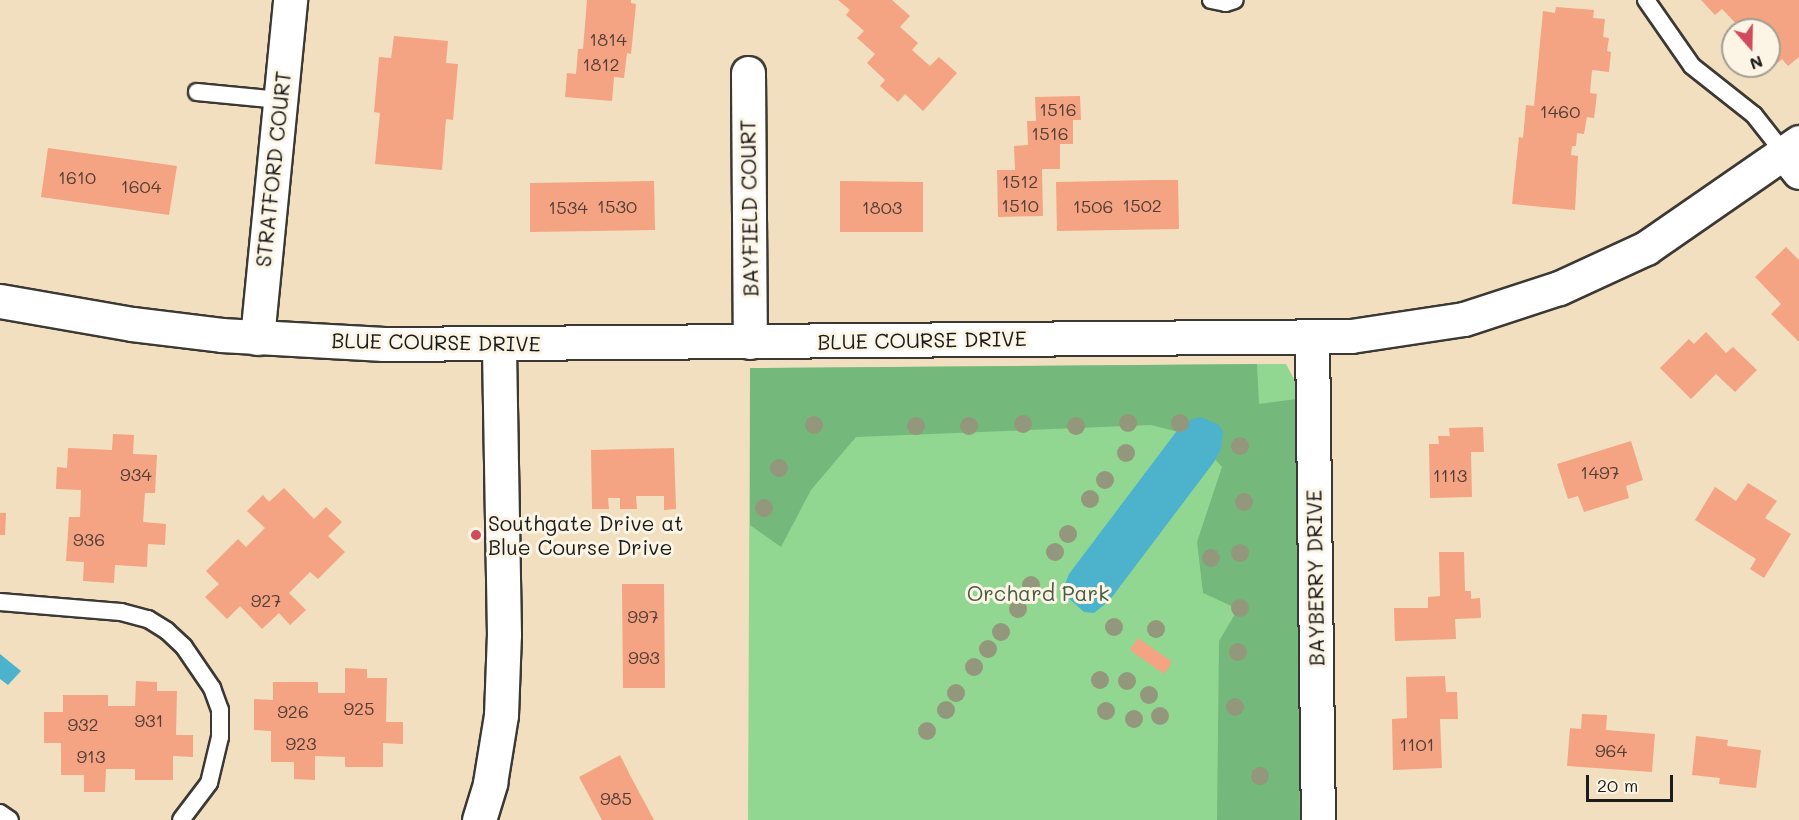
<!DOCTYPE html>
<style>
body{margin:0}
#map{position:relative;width:1799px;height:820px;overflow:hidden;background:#f2dfbf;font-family:Mali,sans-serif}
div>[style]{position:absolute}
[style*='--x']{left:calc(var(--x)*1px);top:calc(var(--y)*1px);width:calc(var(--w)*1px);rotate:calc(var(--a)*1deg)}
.green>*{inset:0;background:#92d791}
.forest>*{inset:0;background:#75b87b}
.water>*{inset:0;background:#4db2cc}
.building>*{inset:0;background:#f4a383}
.roads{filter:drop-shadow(2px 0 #3c3934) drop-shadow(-2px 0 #3c3934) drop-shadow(0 2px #3c3934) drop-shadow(0 -2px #3c3934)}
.lane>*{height:16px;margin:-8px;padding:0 8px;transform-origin:8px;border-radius:8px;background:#fff}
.street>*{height:33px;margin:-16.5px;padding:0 16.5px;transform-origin:16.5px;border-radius:16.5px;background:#fff}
.secondary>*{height:33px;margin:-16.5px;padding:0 16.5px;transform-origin:16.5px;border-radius:16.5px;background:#fff}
.trees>*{width:18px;height:18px;margin:-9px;border-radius:50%;background:#93987c}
.dots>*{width:16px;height:16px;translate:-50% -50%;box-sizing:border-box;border:3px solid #fcf5e5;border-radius:50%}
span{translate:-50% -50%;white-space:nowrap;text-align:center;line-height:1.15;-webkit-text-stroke:6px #fcf5e5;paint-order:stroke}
.number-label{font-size:18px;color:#523e36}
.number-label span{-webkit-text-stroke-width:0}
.street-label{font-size:21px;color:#1c1c1c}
.poi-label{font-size:21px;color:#1c1c1c}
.left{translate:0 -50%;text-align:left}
.park-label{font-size:21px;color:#455d45}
.north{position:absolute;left:1721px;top:18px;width:60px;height:60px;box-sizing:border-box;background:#fcf5e5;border:2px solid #a29e95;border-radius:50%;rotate:160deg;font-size:16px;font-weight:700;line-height:24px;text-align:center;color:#1c1c1c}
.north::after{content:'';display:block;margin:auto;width:21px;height:27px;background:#d1495b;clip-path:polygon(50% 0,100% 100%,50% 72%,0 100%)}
.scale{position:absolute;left:1586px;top:775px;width:87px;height:27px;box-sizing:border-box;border:3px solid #1c1c1c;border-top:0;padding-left:8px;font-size:18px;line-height:21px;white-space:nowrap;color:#1c1c1c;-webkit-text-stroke:4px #fcf5e5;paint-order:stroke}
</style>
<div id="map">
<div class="green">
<div style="clip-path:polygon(1286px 364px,1296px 383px,1300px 820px,748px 820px,750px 368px)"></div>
</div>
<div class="forest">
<div style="clip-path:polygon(1257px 364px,1259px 404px,1296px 399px,1300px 820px,1217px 820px,1219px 641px,1238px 609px,1203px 593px,1197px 542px,1222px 467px,1194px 436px,1151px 425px,856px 437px,811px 490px,781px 547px,750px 525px,750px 368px)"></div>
</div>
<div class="water">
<div style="clip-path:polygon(1201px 417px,1219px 425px,1223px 432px,1221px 449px,1214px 462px,1109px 601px,1094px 613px,1084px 612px,1067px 597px,1064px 587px,1069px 574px,1179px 428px,1192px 419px)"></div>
<div style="clip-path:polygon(0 654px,21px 671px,8px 685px,0 679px)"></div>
</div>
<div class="building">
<div style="clip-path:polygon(587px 0,631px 0,631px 3px,636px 4px,631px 54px,627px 53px,624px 78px,614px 77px,612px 101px,565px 97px,567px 73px,576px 74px,578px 49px,583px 49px)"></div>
<div style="clip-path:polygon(838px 0,892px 0,910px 16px,900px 27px,918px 43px,912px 50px,930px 66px,939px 57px,957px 73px,923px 111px,905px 94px,898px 102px,880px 86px,885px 80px,867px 63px,875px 54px,857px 38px,864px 31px,846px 15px,850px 10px)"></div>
<div style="clip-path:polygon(1701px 0,1799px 0,1799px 57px,1788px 66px,1782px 59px,1775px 65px,1769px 59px,1769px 30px,1742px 30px,1722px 9px,1715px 15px)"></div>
<div style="clip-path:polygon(1556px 7px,1594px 10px,1593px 18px,1605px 19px,1603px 37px,1609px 38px,1607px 51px,1611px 52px,1609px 72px,1592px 70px,1590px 93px,1597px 94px,1594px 118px,1587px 117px,1584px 134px,1577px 133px,1576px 146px,1572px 146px,1571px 155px,1578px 156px,1575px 210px,1512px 204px,1519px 137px,1523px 138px,1526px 105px,1534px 106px,1543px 11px,1555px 13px)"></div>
<div style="clip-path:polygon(394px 36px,448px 41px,446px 63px,458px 64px,453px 120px,446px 119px,442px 170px,375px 164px,380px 113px,374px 112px,379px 57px,391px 58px)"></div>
<div style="clip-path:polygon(1080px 96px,1081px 120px,1073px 120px,1073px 144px,1060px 144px,1060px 169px,1042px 169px,1043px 216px,998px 217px,997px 170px,1015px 170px,1014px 146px,1028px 145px,1027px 121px,1036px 121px,1035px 97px)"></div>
<div style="clip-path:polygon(48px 148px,177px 166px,169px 215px,41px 197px)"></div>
<div style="clip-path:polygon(1154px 180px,1178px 180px,1179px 229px,1057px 231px,1056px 182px)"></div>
<div style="clip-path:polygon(654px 181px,655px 230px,530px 232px,530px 183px)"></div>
<div style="clip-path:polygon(840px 181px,923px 182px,923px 232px,840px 232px)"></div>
<div style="clip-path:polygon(1786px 247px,1799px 260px,1799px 342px,1771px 314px,1781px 304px,1755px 277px)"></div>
<div style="clip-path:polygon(1706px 332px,1726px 353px,1733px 347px,1757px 370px,1735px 392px,1716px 374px,1691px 399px,1660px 368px,1689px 339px,1694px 344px)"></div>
<div style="clip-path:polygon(1483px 427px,1484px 452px,1471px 452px,1472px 497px,1430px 498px,1429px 444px,1439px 444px,1438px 436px,1450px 436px,1449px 428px)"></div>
<div style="clip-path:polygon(113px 434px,134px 435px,133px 454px,157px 455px,155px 493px,145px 493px,143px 522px,166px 524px,165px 545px,148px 544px,147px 567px,115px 565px,114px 583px,83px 581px,84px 562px,66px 561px,69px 517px,80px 517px,81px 490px,56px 489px,57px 467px,67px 468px,68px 448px,112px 450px)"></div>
<div style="clip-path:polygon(1631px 441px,1643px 480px,1626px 486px,1629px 498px,1584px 512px,1578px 496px,1568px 499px,1557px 464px)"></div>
<div style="clip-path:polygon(674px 448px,676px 509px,664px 510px,664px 496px,636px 496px,637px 509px,620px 509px,620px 498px,608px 498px,609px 509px,592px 509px,591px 450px)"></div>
<div style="clip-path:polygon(1748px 483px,1777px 501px,1765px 518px,1791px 534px,1764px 578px,1750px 569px,1756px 559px,1695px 520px,1715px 487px,1736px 501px)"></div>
<div style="clip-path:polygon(284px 488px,314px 519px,326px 507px,342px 522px,328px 536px,345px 552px,318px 579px,310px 572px,289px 593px,306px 610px,290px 625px,279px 613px,262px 629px,240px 606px,227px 619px,205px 597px,219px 584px,206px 571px,238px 539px,246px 547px,265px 528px,247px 511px,263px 495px,269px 502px)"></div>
<div style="clip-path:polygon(0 513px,6px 513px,5px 535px,0 535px)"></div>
<div style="clip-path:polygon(1439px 552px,1464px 552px,1465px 591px,1471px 591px,1471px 599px,1480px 598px,1481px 618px,1455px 619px,1456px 639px,1395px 641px,1394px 608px,1428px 608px,1428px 597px,1440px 596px)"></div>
<div style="clip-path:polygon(622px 584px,664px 584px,665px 688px,623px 688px)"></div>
<div style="clip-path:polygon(1138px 638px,1172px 662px,1164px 674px,1130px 650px)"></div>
<div style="clip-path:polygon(345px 668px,367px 669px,367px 678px,387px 678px,386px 722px,403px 722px,403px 744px,383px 743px,383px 767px,345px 767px,345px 757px,315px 756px,315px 780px,294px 779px,294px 762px,271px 762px,271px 731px,254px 730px,254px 699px,273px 700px,273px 682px,318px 682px,318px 693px,345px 693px)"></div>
<div style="clip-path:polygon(1445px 676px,1446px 692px,1457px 692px,1458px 719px,1440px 719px,1442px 768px,1393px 770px,1392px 719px,1407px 718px,1406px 677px)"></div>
<div style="clip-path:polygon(136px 681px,157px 682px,157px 691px,177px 691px,176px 735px,193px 735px,193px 757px,173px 756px,173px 780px,135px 780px,135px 769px,106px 769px,105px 792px,84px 792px,84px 775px,61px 775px,61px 743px,44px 743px,44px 712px,63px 712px,63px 695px,108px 695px,108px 706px,135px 706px)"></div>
<div style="clip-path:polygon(1582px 714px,1607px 715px,1606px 730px,1655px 734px,1652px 772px,1567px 766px,1570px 728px,1581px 729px)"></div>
<div style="clip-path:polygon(1696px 736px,1728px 740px,1727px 746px,1761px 750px,1756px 788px,1719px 784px,1720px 778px,1692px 775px)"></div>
<div style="clip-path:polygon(620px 755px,631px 777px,654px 820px,602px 820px,579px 777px)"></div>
</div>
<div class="roads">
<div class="lane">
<div style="--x:1211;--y:0;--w:15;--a:11"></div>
<div style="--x:1226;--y:3;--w:9;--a:-18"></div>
<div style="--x:1646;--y:0;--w:80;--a:55.1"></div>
<div style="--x:1692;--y:66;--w:79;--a:38.3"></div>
<div style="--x:1754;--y:115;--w:48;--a:51.7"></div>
<div style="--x:197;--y:92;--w:83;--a:5.5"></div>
<div style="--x:0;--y:602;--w:121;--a:4.7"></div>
<div style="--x:121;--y:612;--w:28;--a:15"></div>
<div style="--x:148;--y:619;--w:22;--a:32"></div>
<div style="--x:167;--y:631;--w:23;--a:43"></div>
<div style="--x:184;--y:647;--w:50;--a:55.7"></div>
<div style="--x:212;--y:688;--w:23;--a:70"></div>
<div style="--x:220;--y:710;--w:27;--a:90"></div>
<div style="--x:220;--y:737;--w:47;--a:103.4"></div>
<div style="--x:209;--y:783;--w:46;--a:127.1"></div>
<div style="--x:0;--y:813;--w:12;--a:35"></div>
</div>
<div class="street">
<div style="--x:748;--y:73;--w:269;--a:89.6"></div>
<div style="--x:1784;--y:153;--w:24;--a:52"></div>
<div style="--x:1312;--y:337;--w:483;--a:89.3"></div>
<div style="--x:257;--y:338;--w:340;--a:-84.4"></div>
<div style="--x:479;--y:820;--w:39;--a:-73"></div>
<div style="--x:490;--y:783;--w:69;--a:-80.8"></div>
<div style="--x:501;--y:715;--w:80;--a:-87.9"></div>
<div style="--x:504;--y:635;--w:291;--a:-91"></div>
</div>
<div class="secondary">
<div style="--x:0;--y:301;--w:134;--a:9.9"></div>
<div style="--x:132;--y:324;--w:90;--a:7"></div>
<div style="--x:221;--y:335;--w:163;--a:3.2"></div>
<div style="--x:384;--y:344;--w:967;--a:-0.47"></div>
<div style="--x:1351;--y:336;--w:114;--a:-8.6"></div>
<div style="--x:1464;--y:319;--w:100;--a:-18.1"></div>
<div style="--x:1559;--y:288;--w:96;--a:-24.7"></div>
<div style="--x:1646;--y:248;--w:186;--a:-34.7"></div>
</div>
</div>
<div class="trees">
<div style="left:1128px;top:423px"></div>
<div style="left:1180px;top:423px"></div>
<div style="left:1023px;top:424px"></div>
<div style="left:814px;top:425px"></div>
<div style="left:916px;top:426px"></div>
<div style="left:969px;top:426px"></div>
<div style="left:1076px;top:426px"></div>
<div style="left:1240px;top:446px"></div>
<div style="left:1126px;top:453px"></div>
<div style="left:779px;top:468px"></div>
<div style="left:1105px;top:480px"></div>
<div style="left:1090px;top:499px"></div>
<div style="left:1244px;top:502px"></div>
<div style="left:764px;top:508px"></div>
<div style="left:1068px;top:534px"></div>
<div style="left:1055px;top:552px"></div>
<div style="left:1240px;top:553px"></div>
<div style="left:1211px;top:558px"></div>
<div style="left:1031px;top:585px"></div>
<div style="left:1240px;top:608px"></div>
<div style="left:1018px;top:609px"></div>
<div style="left:1114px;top:627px"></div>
<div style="left:1156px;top:629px"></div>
<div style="left:1001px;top:632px"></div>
<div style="left:988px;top:649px"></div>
<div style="left:1238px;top:652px"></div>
<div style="left:974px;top:667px"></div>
<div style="left:1100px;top:680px"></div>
<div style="left:1127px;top:681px"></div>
<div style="left:956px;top:693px"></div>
<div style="left:1149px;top:695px"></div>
<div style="left:1235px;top:707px"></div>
<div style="left:946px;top:710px"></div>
<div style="left:1106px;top:711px"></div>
<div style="left:1160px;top:716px"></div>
<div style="left:1134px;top:719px"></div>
<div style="left:927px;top:731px"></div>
<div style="left:1260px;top:776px"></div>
</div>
<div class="dots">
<div style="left:476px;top:535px;background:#d1495b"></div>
</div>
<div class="number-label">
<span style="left:608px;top:39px">1814</span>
<span style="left:601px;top:64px">1812</span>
<span style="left:1058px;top:109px">1516</span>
<span style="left:1560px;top:111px">1460</span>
<span style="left:1050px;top:133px">1516</span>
<span style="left:77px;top:177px">1610</span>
<span style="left:1020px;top:181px">1512</span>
<span style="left:141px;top:186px">1604</span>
<span style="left:1020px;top:205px">1510</span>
<span style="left:1142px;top:205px">1502</span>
<span style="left:617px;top:206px">1530</span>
<span style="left:1093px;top:206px">1506</span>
<span style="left:568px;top:207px">1534</span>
<span style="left:882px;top:207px">1803</span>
<span style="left:1600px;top:472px">1497</span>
<span style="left:136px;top:474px">934</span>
<span style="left:1450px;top:475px">1113</span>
<span style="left:89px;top:539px">936</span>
<span style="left:266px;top:600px">927</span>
<span style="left:643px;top:616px">997</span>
<span style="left:644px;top:657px">993</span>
<span style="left:359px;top:708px">925</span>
<span style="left:293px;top:711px">926</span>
<span style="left:149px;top:720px">931</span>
<span style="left:83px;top:724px">932</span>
<span style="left:301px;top:743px">923</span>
<span style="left:1417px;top:744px">1101</span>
<span style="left:1611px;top:750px">964</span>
<span style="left:91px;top:756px">913</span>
<span style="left:616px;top:798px">985</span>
</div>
<div class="street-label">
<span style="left:273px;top:169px;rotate:-84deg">STRATFORD COURT</span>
<span style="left:749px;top:208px;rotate:-91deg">BAYFIELD COURT</span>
<span style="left:922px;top:340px;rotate:-1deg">BLUE COURSE DRIVE</span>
<span style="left:436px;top:342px;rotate:1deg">BLUE COURSE DRIVE</span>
<span style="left:1315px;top:578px;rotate:-91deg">BAYBERRY DRIVE</span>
</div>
<div class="poi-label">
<span class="left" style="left:488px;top:535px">Southgate Drive at<br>Blue Course Drive</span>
</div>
<div class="park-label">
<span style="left:1038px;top:593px">Orchard Park</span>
</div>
<div class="north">N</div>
<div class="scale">20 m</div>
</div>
